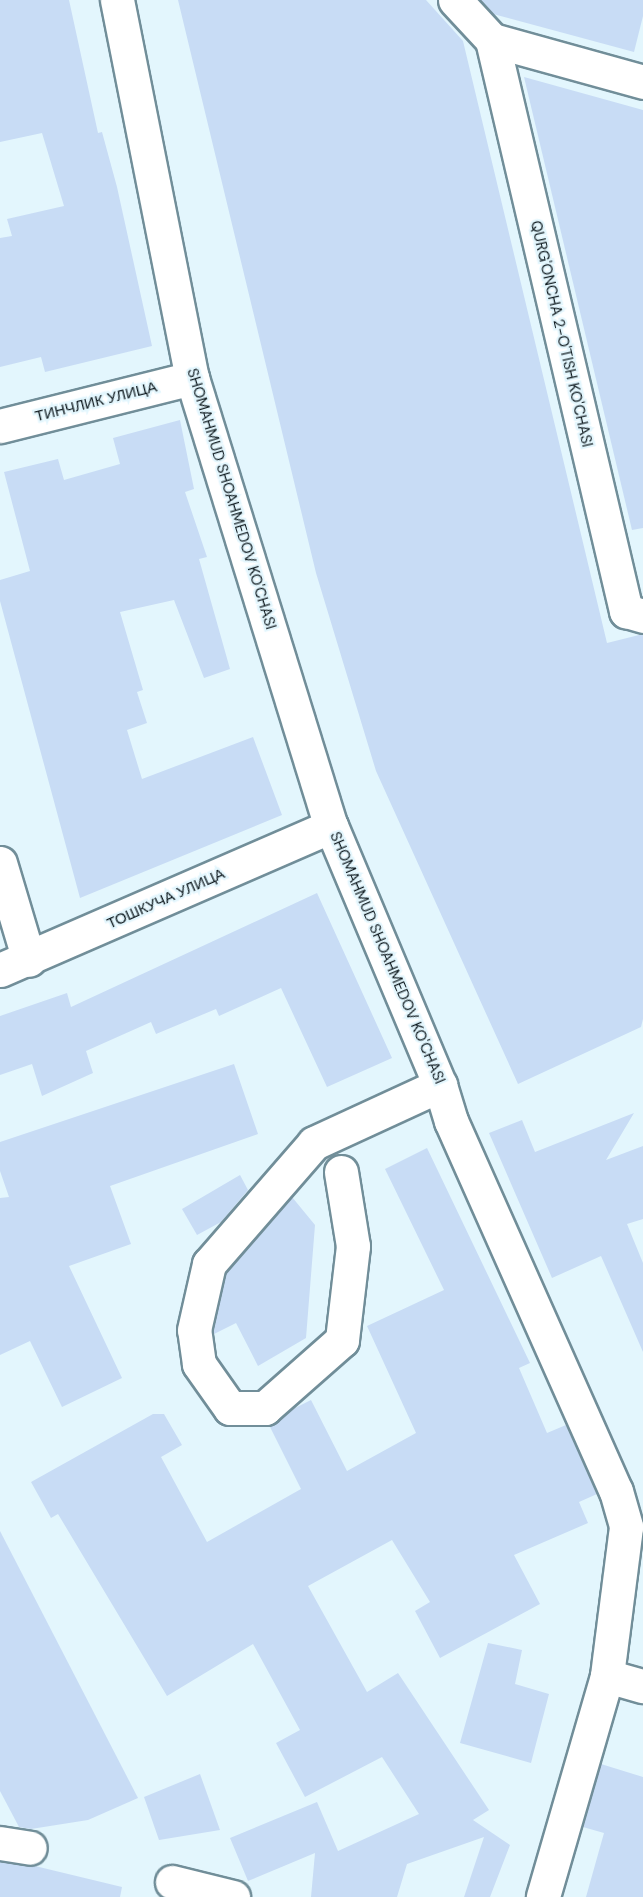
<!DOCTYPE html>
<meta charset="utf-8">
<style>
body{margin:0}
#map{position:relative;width:643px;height:1897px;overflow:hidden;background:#e3f6fd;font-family:"DM Sans",sans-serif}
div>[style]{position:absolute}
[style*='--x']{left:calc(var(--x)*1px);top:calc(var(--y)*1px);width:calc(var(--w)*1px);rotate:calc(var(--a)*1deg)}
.building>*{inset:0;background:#c8dcf5}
.roads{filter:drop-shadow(2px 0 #718e99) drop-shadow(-2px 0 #718e99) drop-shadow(0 2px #718e99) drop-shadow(0 -2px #718e99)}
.minor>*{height:33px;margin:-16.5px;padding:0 16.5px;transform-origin:16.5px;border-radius:16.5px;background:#fff}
span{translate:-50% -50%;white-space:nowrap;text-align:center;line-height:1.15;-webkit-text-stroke:4.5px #e3f6fd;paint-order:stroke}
.street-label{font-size:15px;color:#0e191e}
</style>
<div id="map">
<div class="building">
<div style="clip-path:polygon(0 0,69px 0,98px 133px,102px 132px,117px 187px,152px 346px,45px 372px,41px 357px,0 367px,0 238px,12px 236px,7px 219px,64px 206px,42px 133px,0 142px)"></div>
<div style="clip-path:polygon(178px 0,426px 0,463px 41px,607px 643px,643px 634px,643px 1019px,641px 1027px,518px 1084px,376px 771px,316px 573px)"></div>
<div style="clip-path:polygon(481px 0,643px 0,643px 16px,634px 52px,493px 14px)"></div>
<div style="clip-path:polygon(524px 77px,643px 110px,643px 528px,632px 530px)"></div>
<div style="clip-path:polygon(180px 420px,194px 489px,185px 492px,207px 557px,199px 559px,230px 669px,204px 678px,174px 600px,120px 612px,143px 690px,137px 692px,147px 723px,127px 730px,142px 779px,253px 737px,282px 815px,80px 898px,0 601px,0 580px,30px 571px,4px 472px,58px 459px,64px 480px,120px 464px,113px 438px)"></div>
<div style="clip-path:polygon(317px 893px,392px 1058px,327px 1087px,281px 988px,219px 1016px,216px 1009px,156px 1034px,151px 1022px,86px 1051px,93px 1073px,42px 1096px,32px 1064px,0 1075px,0 1016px,67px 993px,71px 1007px)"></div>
<div style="clip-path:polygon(234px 1064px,258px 1134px,110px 1186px,131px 1244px,69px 1266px,122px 1378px,62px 1407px,30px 1341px,0 1355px,0 1198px,9px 1197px,0 1171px,0 1142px)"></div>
<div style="clip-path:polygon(634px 1113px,606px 1160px,643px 1146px,643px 1219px,627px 1224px,643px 1263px,643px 1352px,601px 1256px,552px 1278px,489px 1133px,522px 1120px,535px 1152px)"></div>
<div style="clip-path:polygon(427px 1148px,530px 1363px,519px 1368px,547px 1433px,566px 1425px,597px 1494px,579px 1502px,588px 1523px,514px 1555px,540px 1604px,440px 1658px,415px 1611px,430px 1602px,392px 1540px,308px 1586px,367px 1692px,398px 1673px,489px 1810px,473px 1820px,510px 1845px,490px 1897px,464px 1897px,484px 1837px,407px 1864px,397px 1897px,311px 1897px,315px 1853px,248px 1881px,230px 1838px,317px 1802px,338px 1851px,419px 1814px,382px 1757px,305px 1797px,276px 1743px,300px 1730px,253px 1644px,167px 1696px,58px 1514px,51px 1518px,31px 1482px,153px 1414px,164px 1414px,182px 1445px,161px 1457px,207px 1542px,301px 1489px,269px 1425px,291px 1410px,311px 1400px,347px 1471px,416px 1433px,367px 1326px,444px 1290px,385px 1169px)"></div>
<div style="clip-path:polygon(240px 1175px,248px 1190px,221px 1222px,197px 1235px,182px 1209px)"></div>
<div style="clip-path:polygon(292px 1197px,315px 1225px,306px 1338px,258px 1366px,236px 1323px,214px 1334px,213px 1331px,226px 1273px)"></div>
<div style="clip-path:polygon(0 1531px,138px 1798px,88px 1820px,31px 1829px,19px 1827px,0 1791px)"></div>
<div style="clip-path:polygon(488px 1643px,522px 1650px,515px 1684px,549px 1694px,531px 1763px,460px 1743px)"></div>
<div style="clip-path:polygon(601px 1764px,643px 1777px,643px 1897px,586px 1897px,604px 1833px,583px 1827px)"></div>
<div style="clip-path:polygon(200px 1774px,220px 1830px,159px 1840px,144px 1797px)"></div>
<div style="clip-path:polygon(0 1862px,35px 1866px,122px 1887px,120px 1897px,0 1897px)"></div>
</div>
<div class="roads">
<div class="minor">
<div style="--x:117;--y:0;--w:385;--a:78.8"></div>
<div style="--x:192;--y:378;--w:469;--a:72.8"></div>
<div style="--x:331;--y:826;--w:281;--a:67.2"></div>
<div style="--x:440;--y:1085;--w:38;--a:73"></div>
<div style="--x:451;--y:1121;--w:405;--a:66"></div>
<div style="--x:616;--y:1491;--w:37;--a:74"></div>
<div style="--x:626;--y:1527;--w:150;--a:97.3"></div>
<div style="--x:607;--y:1676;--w:230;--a:106.2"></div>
<div style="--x:455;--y:0;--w:54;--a:47.2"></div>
<div style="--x:492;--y:40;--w:157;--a:15.5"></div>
<div style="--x:492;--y:40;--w:587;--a:76.79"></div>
<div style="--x:626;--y:611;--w:18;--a:16"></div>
<div style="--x:0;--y:426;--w:198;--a:-14"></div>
<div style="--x:0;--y:863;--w:101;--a:73.4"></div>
<div style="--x:0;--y:970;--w:361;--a:-23.5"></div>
<div style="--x:341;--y:1172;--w:75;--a:80.8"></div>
<div style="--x:353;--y:1246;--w:95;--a:96.7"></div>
<div style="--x:342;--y:1340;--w:103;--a:138.6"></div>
<div style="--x:265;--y:1408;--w:35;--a:180"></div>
<div style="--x:230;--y:1408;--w:54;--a:-125.2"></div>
<div style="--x:199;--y:1364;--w:34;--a:-98"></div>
<div style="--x:194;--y:1330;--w:68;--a:-77.2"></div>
<div style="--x:209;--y:1264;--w:160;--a:-49"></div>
<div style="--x:314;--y:1143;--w:139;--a:-24.7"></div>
<div style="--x:607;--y:1676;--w:37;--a:16"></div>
<div style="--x:0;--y:1843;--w:30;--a:9"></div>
<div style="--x:172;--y:1882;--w:63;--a:13.8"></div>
</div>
</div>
<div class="street-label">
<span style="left:561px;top:334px;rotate:77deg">QURG'ONCHA 2-O'TISH KO'CHASI</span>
<span style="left:96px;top:402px;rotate:-14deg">ТИНЧЛИК УЛИЦА</span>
<span style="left:231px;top:499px;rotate:73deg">SHOMAHMUD SHOAHMEDOV KO'CHASI</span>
<span style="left:166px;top:899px;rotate:-24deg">ТОШКУЧА УЛИЦА</span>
<span style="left:387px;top:958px;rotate:67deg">SHOMAHMUD SHOAHMEDOV KO'CHASI</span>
</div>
</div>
